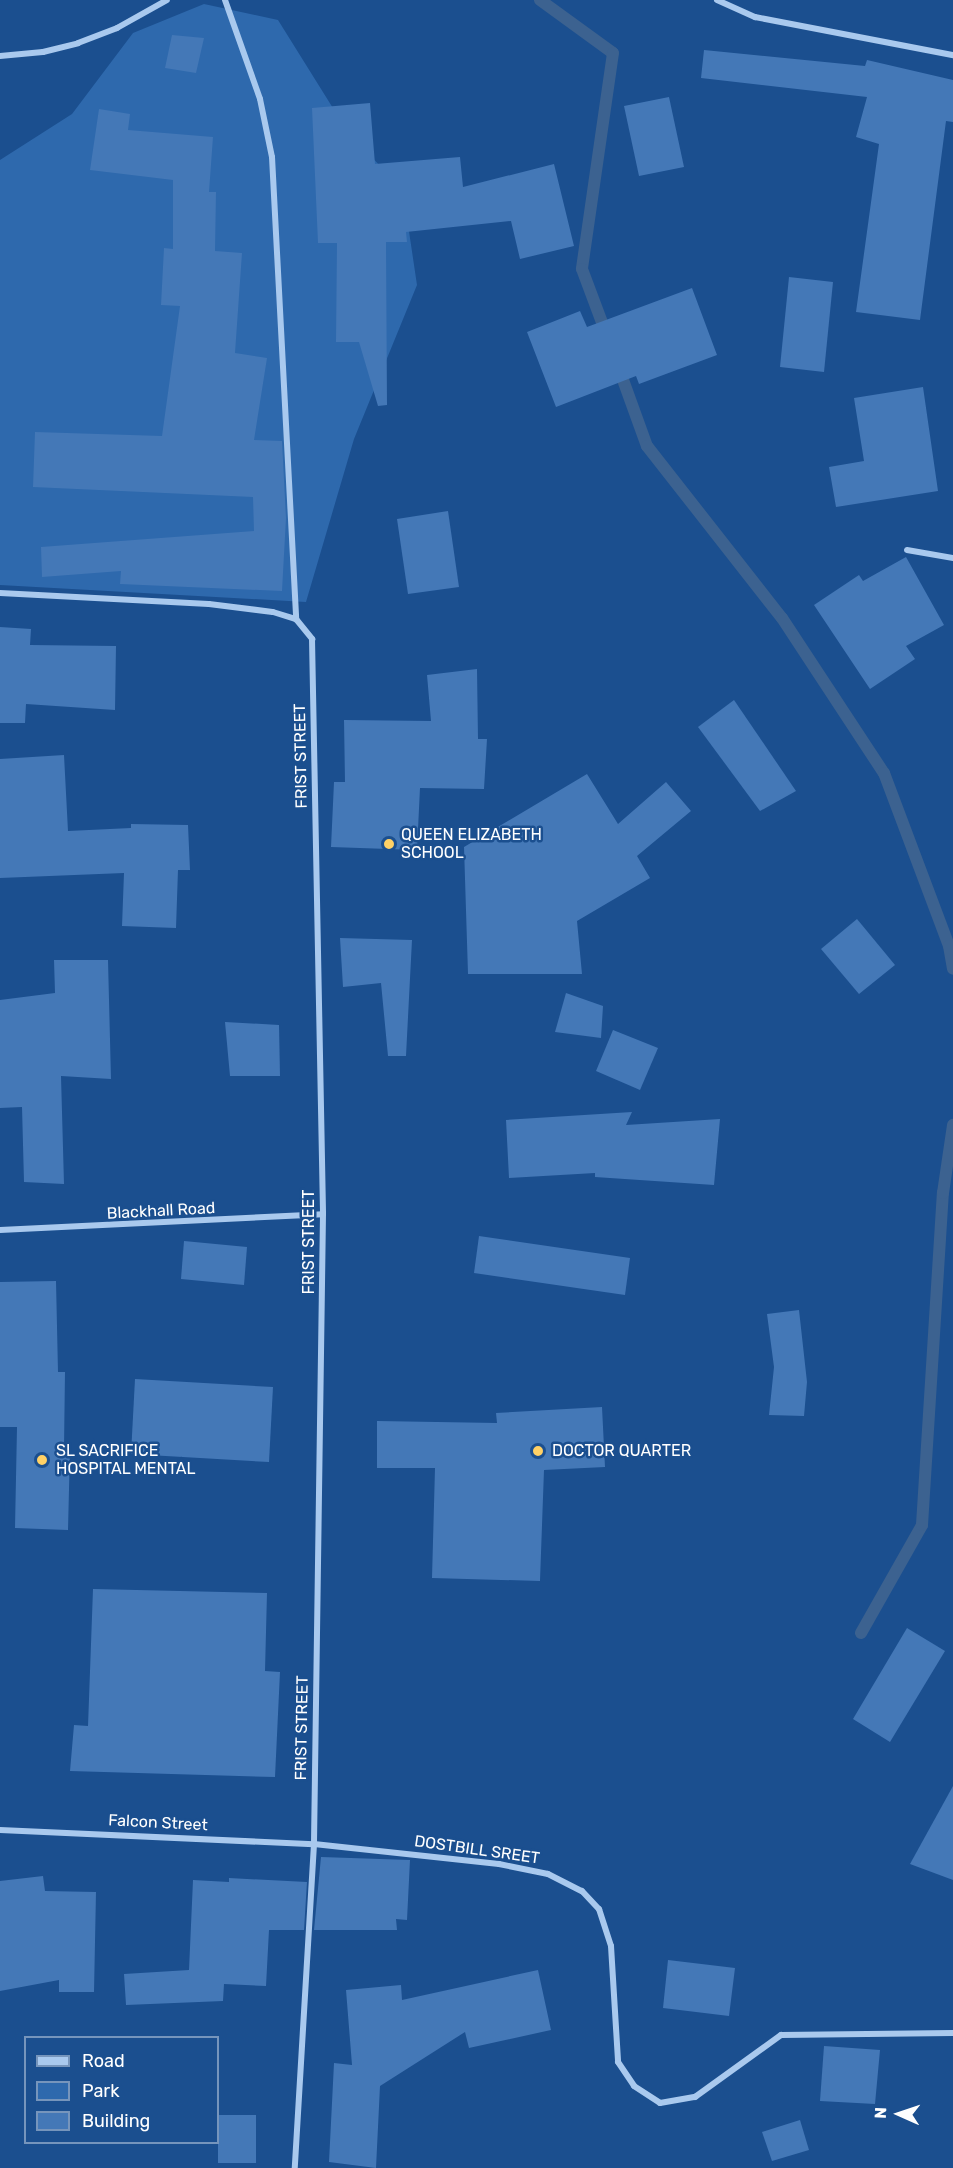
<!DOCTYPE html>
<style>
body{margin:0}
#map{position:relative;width:953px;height:2168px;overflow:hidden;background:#1b4f8f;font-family:Rubik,sans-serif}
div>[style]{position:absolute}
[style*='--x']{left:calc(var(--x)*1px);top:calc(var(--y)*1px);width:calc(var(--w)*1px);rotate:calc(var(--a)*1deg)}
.green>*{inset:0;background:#2e69ad}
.stream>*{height:12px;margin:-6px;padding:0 6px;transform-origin:6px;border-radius:6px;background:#3c6290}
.building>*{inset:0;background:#4478b7}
.street>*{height:6px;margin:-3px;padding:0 3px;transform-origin:3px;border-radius:3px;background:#a9c9ee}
.dots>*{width:16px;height:16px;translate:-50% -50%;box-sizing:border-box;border:3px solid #1b4f8f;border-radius:50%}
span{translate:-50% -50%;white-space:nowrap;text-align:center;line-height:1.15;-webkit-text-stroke:5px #1b4f8f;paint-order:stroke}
.street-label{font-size:16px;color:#fff}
.poi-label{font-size:16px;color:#fff}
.left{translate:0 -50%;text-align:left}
.legend{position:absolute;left:24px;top:2036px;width:195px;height:108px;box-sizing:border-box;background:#1b4f8f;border:2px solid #7695bc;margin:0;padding:8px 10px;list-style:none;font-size:18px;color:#fff}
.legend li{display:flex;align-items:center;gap:12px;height:30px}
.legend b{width:30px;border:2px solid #7695bc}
.north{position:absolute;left:869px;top:2084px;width:60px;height:60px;-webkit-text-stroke:4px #1b4f8f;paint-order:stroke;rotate:273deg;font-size:16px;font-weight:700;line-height:24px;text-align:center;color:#fff}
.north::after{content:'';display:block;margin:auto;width:21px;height:27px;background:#fff;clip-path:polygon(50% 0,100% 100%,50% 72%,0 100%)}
</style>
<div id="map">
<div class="green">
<div style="clip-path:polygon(204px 4px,278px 20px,346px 129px,403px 191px,417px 285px,354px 439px,306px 602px,0 585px,0 160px,72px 114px,133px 33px)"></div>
</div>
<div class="stream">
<div style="--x:540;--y:0;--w:90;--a:36"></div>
<div style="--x:613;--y:53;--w:218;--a:98.2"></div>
<div style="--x:582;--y:269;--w:72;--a:69.5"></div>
<div style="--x:618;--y:366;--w:85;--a:70.1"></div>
<div style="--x:647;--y:446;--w:219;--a:51.9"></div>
<div style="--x:782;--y:618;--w:186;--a:56.7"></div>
<div style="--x:884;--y:773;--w:185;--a:69.4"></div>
<div style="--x:949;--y:946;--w:23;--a:80"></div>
<div style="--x:861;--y:1633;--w:124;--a:-60.5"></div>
<div style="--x:922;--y:1525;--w:333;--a:-86.4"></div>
<div style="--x:943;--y:1193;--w:69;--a:-81.6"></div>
</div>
<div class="building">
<div style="clip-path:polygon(172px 35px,204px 38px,196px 73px,165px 68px)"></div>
<div style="clip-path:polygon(704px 50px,865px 66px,867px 60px,953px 80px,953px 122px,946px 121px,920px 320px,856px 312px,879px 144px,856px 137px,867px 97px,701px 78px)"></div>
<div style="clip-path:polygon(669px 97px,684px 167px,639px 176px,624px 106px)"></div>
<div style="clip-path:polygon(370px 103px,375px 164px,460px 157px,463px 187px,554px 164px,574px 246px,520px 259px,511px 221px,406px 232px,407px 242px,386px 242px,387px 405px,378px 406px,359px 342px,336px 342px,337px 243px,318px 243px,312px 108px)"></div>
<div style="clip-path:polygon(99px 109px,130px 114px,128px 130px,213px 137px,209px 192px,216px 192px,215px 251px,242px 253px,235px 353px,267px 358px,254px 440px,282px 441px,286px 518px,282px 591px,120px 584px,121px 571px,42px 577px,41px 547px,254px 531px,253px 497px,33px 487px,35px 432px,162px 436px,180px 306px,161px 305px,164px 248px,173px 249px,173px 180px,90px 170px)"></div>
<div style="clip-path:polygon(789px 277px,833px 282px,824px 372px,780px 367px)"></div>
<div style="clip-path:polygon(692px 288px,717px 355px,639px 384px,636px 376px,556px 407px,527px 332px,580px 311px,587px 327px)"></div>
<div style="clip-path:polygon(923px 387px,938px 491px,836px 507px,829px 467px,864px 461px,854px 398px)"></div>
<div style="clip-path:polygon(448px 511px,459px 587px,408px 594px,397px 519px)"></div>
<div style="clip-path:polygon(906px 557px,944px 625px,906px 646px,915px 659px,870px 689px,814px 605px,859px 575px,863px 581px)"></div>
<div style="clip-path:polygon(0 627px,31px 629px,30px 645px,116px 646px,115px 710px,26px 704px,25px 723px,0 723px)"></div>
<div style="clip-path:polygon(477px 669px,478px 739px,487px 739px,484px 789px,420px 788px,417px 850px,331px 847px,334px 782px,345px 782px,344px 720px,431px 721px,427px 675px)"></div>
<div style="clip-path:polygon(734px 700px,796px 791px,760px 811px,698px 727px)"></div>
<div style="clip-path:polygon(64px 755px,68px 831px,131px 828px,131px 824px,188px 825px,190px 870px,178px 870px,176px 928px,122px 926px,124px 873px,0 878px,0 759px)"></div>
<div style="clip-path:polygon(587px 774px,618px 824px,666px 782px,691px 811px,637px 856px,650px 878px,577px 921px,582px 974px,468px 974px,464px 847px)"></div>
<div style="clip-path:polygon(857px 919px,895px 965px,859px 994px,821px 949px)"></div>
<div style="clip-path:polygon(340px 938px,412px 940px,406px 1056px,388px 1056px,381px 983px,343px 987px)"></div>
<div style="clip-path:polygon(54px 960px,108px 960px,111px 1079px,61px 1076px,64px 1184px,24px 1182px,22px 1107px,0 1108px,0 1000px,55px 993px)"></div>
<div style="clip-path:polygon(566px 993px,603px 1006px,601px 1038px,555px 1032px)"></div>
<div style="clip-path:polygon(225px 1022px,279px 1025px,280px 1076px,230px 1076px)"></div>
<div style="clip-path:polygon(613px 1030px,658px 1048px,640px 1090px,596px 1071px)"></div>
<div style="clip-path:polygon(632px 1112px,626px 1125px,720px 1119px,714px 1185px,595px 1177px,595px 1173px,509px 1178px,506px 1120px)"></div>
<div style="clip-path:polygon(479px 1236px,630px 1258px,625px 1295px,474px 1273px)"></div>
<div style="clip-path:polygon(184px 1241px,247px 1247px,244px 1285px,181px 1279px)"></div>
<div style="clip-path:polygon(56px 1281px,58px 1372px,65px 1372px,64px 1448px,70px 1449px,68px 1530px,15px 1528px,17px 1427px,0 1427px,0 1282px)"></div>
<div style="clip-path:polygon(799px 1310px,807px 1382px,804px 1416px,769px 1415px,774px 1367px,767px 1314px)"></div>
<div style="clip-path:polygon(135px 1379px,273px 1387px,269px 1462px,131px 1454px)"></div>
<div style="clip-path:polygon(602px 1407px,605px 1467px,544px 1470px,540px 1581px,432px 1578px,435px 1468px,377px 1468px,377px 1421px,497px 1423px,496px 1413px)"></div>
<div style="clip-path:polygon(93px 1589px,267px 1593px,265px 1671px,280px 1672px,275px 1777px,70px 1771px,74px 1725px,88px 1726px)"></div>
<div style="clip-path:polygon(907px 1628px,945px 1651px,890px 1742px,853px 1719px)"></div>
<div style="clip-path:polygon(953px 1786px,953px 1880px,910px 1864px)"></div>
<div style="clip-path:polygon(321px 1857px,410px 1860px,407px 1920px,396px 1919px,397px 1930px,314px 1930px)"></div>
<div style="clip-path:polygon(43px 1876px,45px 1891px,96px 1892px,94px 1992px,59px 1992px,59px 1980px,0 1991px,0 1881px)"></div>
<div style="clip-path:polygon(229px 1878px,307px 1882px,304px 1930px,269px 1930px,266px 1986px,224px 1984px,223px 2001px,126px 2005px,124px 1974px,189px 1970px,193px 1880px,229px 1882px)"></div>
<div style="clip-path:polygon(668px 1960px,735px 1968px,729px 2016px,663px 2008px)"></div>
<div style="clip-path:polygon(538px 1970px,551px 2030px,469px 2048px,465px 2032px,380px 2086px,376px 2168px,329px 2162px,334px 2063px,352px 2065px,346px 1990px,401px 1985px,402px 2000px)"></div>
<div style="clip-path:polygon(824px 2046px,880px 2050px,875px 2104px,820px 2101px)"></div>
<div style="clip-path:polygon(218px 2115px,256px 2115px,256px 2163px,218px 2163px)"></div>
<div style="clip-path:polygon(800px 2120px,809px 2150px,772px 2161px,762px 2132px)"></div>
</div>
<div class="street">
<div style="--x:225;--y:0;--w:105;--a:70.5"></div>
<div style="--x:260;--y:99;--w:59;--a:78.3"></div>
<div style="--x:272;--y:157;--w:463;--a:87"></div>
<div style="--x:717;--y:0;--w:42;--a:24.1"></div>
<div style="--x:755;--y:17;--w:202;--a:10.9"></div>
<div style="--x:0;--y:56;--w:43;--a:-5.3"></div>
<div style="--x:43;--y:52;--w:36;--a:-14"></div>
<div style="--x:78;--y:43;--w:42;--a:-21"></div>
<div style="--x:117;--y:28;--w:57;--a:-29.2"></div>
<div style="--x:907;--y:550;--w:47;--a:9.9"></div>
<div style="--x:0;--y:593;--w:209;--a:3"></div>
<div style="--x:209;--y:604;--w:64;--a:7.1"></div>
<div style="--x:273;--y:612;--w:24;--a:17"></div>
<div style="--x:296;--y:619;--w:26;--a:51"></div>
<div style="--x:312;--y:639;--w:575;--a:88.9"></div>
<div style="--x:323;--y:1214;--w:630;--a:90.82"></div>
<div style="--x:314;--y:1844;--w:325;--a:93.4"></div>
<div style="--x:0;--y:1230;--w:323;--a:-2.8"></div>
<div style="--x:0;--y:1830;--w:314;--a:2.6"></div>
<div style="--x:314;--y:1844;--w:186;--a:6.2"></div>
<div style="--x:499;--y:1864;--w:50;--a:11.5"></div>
<div style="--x:548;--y:1874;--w:38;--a:27"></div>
<div style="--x:582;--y:1891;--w:25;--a:47"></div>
<div style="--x:599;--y:1909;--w:39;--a:72"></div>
<div style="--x:611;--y:1946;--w:116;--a:86.5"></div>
<div style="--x:618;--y:2062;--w:29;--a:56"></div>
<div style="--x:634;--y:2086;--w:31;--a:33"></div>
<div style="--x:660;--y:2103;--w:36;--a:-10"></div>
<div style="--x:695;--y:2097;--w:106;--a:-35.8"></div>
<div style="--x:781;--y:2035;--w:172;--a:-0.7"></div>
</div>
<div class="dots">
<div style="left:389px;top:844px;background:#ffd166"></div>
<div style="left:538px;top:1451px;background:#ffd166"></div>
<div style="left:42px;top:1460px;background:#ffd166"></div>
</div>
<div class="street-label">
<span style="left:301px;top:756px;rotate:-91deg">FRIST STREET</span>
<span style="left:161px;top:1211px;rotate:-3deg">Blackhall Road</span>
<span style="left:309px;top:1242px;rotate:-90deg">FRIST STREET</span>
<span style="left:302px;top:1728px;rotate:-89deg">FRIST STREET</span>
<span style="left:158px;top:1823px;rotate:3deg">Falcon Street</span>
<span style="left:477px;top:1850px;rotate:8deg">DOSTBILL SREET</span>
</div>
<div class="poi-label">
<span class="left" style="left:401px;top:844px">QUEEN ELIZABETH<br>SCHOOL</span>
<span class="left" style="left:56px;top:1460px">SL SACRIFICE<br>HOSPITAL MENTAL</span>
<span class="left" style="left:552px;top:1451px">DOCTOR QUARTER</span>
</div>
<ul class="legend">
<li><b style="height:8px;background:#a9c9ee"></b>Road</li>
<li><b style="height:16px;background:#2e69ad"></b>Park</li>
<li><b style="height:16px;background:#4478b7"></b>Building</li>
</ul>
<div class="north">N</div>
</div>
